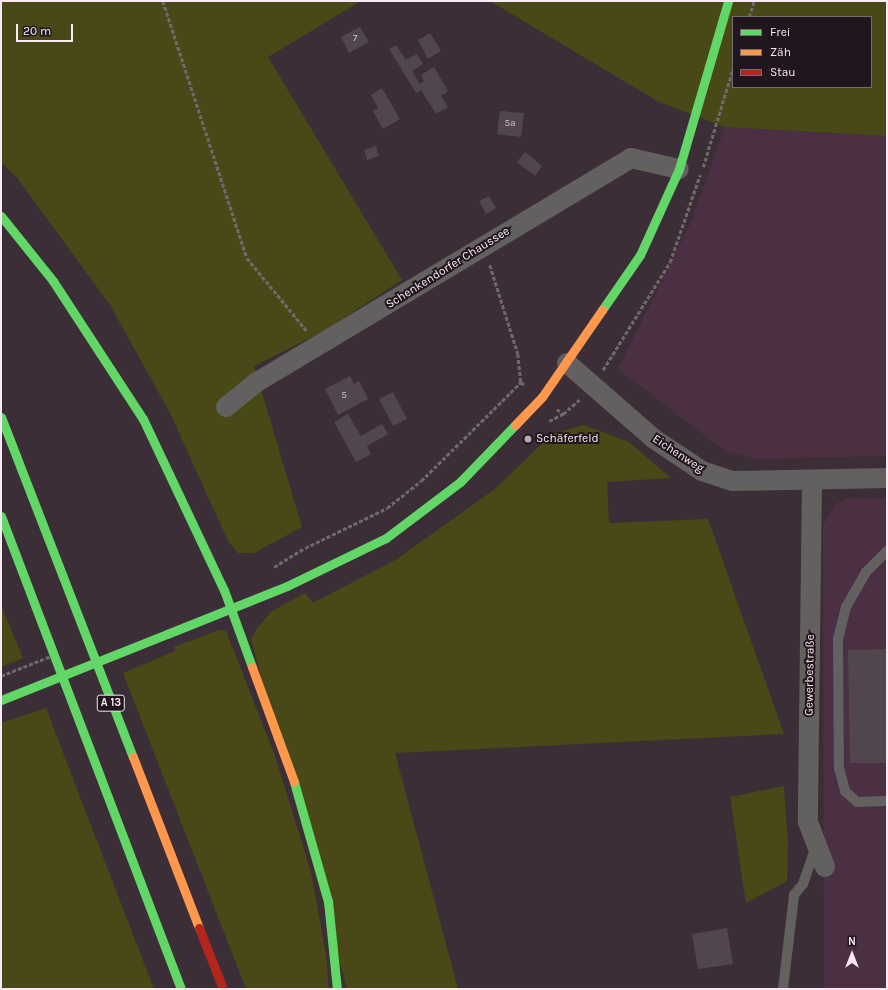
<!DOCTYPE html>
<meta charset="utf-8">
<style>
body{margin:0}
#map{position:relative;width:888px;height:990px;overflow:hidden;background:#3b2e37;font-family:Karla,sans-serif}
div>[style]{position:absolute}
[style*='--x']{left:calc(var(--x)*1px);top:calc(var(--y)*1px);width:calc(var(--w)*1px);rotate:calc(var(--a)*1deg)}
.built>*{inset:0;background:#4b2f43}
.green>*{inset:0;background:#484917}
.building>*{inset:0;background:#52464e}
.path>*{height:2.5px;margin-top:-1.25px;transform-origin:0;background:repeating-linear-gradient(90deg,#6e6a6b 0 4px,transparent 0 6px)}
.lane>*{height:10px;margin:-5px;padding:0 5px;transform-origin:5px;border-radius:5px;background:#63615f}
.street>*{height:20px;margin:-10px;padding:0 10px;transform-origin:10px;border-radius:10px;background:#63615f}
.fast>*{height:9px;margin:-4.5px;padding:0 4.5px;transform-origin:4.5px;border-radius:4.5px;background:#63d668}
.slow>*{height:9px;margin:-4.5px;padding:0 4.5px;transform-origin:4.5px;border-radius:4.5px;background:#ff974d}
.jam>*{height:9px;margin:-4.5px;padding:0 4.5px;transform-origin:4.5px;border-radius:4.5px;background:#b3261e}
.path-bridge>*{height:2.5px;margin-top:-1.25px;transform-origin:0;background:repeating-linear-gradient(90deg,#6e6a6b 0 4px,transparent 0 6px)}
.fast-bridge>*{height:9px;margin:-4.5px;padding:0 4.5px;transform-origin:4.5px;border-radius:4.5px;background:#63d668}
.dots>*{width:11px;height:11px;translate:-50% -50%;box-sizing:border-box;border:2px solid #21161d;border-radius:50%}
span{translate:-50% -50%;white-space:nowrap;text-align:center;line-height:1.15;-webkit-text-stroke:4px #21161d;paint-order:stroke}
.number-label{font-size:10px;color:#d0c0ca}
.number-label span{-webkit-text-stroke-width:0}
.shield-label span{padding:1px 3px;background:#21161d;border:1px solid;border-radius:3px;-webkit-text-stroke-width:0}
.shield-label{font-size:11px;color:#fae9f4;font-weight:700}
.street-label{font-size:12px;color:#fae9f4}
.poi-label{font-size:12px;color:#fae9f4}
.left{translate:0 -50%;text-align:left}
.frame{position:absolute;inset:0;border:2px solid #fae9f4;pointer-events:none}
.legend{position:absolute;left:732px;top:16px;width:140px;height:72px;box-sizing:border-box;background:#21161d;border:1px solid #786a73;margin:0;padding:5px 7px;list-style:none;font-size:12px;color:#fae9f4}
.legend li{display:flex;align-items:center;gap:8px;height:20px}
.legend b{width:20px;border:1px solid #786a73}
.north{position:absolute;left:832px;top:934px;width:40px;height:40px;-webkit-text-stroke:3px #21161d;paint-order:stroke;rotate:0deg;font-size:11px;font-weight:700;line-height:16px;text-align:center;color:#fae9f4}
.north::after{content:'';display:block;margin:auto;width:14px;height:18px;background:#fae9f4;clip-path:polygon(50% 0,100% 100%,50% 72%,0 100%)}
.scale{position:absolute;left:16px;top:24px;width:57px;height:18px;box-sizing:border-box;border:2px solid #fae9f4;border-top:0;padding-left:5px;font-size:12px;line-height:14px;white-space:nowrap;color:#fae9f4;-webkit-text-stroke:3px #21161d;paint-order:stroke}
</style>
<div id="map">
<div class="built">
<div style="clip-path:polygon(725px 127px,887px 136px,887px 456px,757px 459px,725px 451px,618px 369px,690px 224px)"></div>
<div style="clip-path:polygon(887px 498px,887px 989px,824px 989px,823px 525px,837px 503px,846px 499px)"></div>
</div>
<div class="green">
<div style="clip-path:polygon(1px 1px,361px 1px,268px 57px,402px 280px,322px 332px,254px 366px,302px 527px,254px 553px,238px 553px,228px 541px,170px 413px,110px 305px,18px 179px,1px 162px)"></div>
<div style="clip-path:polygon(evenodd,490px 1px,887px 1px,887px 136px,725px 127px,659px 102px,490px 1px,733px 17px,871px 17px,871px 87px,733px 87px,733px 17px)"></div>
<div style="clip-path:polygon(584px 425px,629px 442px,671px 478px,607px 482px,609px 523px,708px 519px,784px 734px,395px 753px,458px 989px,347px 989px,251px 639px,257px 628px,272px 611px,305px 593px,313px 603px,397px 559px,495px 489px,552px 434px)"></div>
<div style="clip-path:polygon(1px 605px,23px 658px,1px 667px)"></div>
<div style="clip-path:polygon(219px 630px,226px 631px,275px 756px,311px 872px,326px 954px,329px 989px,246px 989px,123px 673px,175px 651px,174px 647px)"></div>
<div style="clip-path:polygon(46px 708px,90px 823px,154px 989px,1px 989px,1px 723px)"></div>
<div style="clip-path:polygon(784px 786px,788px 845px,787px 881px,746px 903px,730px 797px)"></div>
</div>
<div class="building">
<div style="clip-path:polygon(360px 27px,369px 42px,349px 53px,341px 37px)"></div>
<div style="clip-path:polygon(430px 33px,441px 51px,428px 59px,418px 40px)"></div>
<div style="clip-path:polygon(396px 45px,406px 60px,417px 54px,423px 64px,412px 71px,420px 84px,424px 81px,421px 75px,434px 67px,448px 91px,441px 96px,448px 107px,436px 114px,421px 90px,416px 93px,389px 49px)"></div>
<div style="clip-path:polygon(382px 88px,400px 119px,383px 129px,373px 111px,378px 108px,371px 95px)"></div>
<div style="clip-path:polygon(500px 111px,524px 113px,521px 137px,497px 134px)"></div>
<div style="clip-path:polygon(376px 146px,379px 156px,367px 160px,364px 150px)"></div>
<div style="clip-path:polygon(525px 152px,542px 166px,535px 176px,517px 162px)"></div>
<div style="clip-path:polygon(489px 196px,496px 208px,486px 214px,479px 201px)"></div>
<div style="clip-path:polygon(350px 376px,354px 384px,359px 381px,368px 399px,338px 415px,325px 389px)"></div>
<div style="clip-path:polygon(393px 392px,407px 419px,393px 426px,379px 399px)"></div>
<div style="clip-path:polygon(348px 414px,361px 436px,382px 424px,388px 434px,367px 446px,371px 454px,356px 462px,334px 422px)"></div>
<div style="clip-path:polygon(887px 649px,887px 763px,850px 763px,848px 650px)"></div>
<div style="clip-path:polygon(727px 928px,733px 964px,698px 969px,692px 934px)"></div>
</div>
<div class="path">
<div style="--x:163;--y:1;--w:270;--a:71.9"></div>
<div style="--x:247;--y:258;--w:94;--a:50.6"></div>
<div style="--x:749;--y:17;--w:17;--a:-73"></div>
<div style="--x:703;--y:167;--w:103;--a:-73.1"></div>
<div style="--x:490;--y:265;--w:93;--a:72.5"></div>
<div style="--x:518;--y:354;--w:28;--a:84"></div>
<div style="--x:603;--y:370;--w:127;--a:-58.2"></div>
<div style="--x:670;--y:262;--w:92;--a:-71"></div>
<div style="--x:557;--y:409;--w:8;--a:40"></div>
<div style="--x:563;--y:414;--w:23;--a:-41"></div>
<div style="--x:549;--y:421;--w:16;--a:-27"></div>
<div style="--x:274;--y:567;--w:36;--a:-32"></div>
<div style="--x:305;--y:548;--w:91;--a:-26"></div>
<div style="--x:387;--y:508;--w:43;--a:-38.5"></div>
<div style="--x:421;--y:481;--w:141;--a:-44.7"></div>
<div style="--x:521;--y:382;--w:6;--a:39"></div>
</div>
<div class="lane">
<div style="--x:887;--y:551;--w:30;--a:135"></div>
<div style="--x:866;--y:572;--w:40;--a:119.7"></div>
<div style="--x:846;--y:607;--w:33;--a:104"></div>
<div style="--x:838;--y:639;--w:129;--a:89.6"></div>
<div style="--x:839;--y:768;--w:24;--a:75"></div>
<div style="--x:845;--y:791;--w:16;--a:43"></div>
<div style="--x:857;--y:802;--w:30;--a:-2"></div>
<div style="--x:783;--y:989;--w:95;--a:-83.3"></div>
<div style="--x:794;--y:895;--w:14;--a:-51"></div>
<div style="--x:803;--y:884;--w:39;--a:-71"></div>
</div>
<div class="street">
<div style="--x:567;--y:363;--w:116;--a:41.1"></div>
<div style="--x:654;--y:439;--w:58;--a:33.7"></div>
<div style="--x:702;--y:471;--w:32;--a:18"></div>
<div style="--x:732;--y:481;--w:155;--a:-1.1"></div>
<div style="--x:226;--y:407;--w:40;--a:-39"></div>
<div style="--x:257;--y:382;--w:436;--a:-30.9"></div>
<div style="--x:631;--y:158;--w:49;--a:12.9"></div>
<div style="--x:812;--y:480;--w:342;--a:90.7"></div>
<div style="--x:808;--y:822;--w:48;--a:69.3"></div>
</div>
<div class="fast">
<div style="--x:1;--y:216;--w:83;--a:51.3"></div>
<div style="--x:53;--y:281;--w:165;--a:56.9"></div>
<div style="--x:143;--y:419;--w:189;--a:64.7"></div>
<div style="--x:224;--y:590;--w:82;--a:70"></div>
<div style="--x:602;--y:310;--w:67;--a:-55.4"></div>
<div style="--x:640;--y:255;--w:94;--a:-65.6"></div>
<div style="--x:679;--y:169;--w:175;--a:-73.7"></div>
<div style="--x:1;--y:417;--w:365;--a:68.8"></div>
<div style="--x:1;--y:516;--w:506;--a:69.17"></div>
<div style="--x:167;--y:634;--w:129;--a:-21.8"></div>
<div style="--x:287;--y:586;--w:110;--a:-25.9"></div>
<div style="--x:386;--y:538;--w:93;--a:-37.1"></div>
<div style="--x:460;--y:482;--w:79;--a:-46"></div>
<div style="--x:294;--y:782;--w:124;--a:74.1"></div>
<div style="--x:328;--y:901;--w:88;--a:84.2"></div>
</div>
<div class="slow">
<div style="--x:515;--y:425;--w:39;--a:-46"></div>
<div style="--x:542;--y:397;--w:106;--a:-55.4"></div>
<div style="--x:252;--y:667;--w:122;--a:69.9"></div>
<div style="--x:133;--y:757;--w:183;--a:68.9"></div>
</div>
<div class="jam">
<div style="--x:199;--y:928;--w:66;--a:68.5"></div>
</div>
<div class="path-bridge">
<div style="--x:1;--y:676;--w:54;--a:-21.8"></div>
</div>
<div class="fast-bridge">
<div style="--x:1;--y:700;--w:179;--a:-21.7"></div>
</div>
<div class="dots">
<div style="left:528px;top:439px;background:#b7a8b2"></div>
</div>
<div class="number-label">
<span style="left:355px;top:39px">7</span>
<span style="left:510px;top:124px">5a</span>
<span style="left:344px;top:396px">5</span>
</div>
<div class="shield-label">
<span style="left:111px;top:703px">A 13</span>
</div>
<div class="street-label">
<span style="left:448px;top:268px;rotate:-32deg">Schenkendorfer Chaussee</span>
<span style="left:678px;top:454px;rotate:33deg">Eichenweg</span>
<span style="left:810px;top:675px;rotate:-89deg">Gewerbestraße</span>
</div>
<div class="poi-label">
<span class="left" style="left:536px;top:439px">Schäferfeld</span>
</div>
<div class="frame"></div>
<ul class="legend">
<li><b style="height:5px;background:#63d668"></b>Frei</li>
<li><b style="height:5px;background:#ff974d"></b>Zäh</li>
<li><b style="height:5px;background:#b3261e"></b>Stau</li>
</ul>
<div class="north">N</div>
<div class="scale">20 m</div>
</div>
